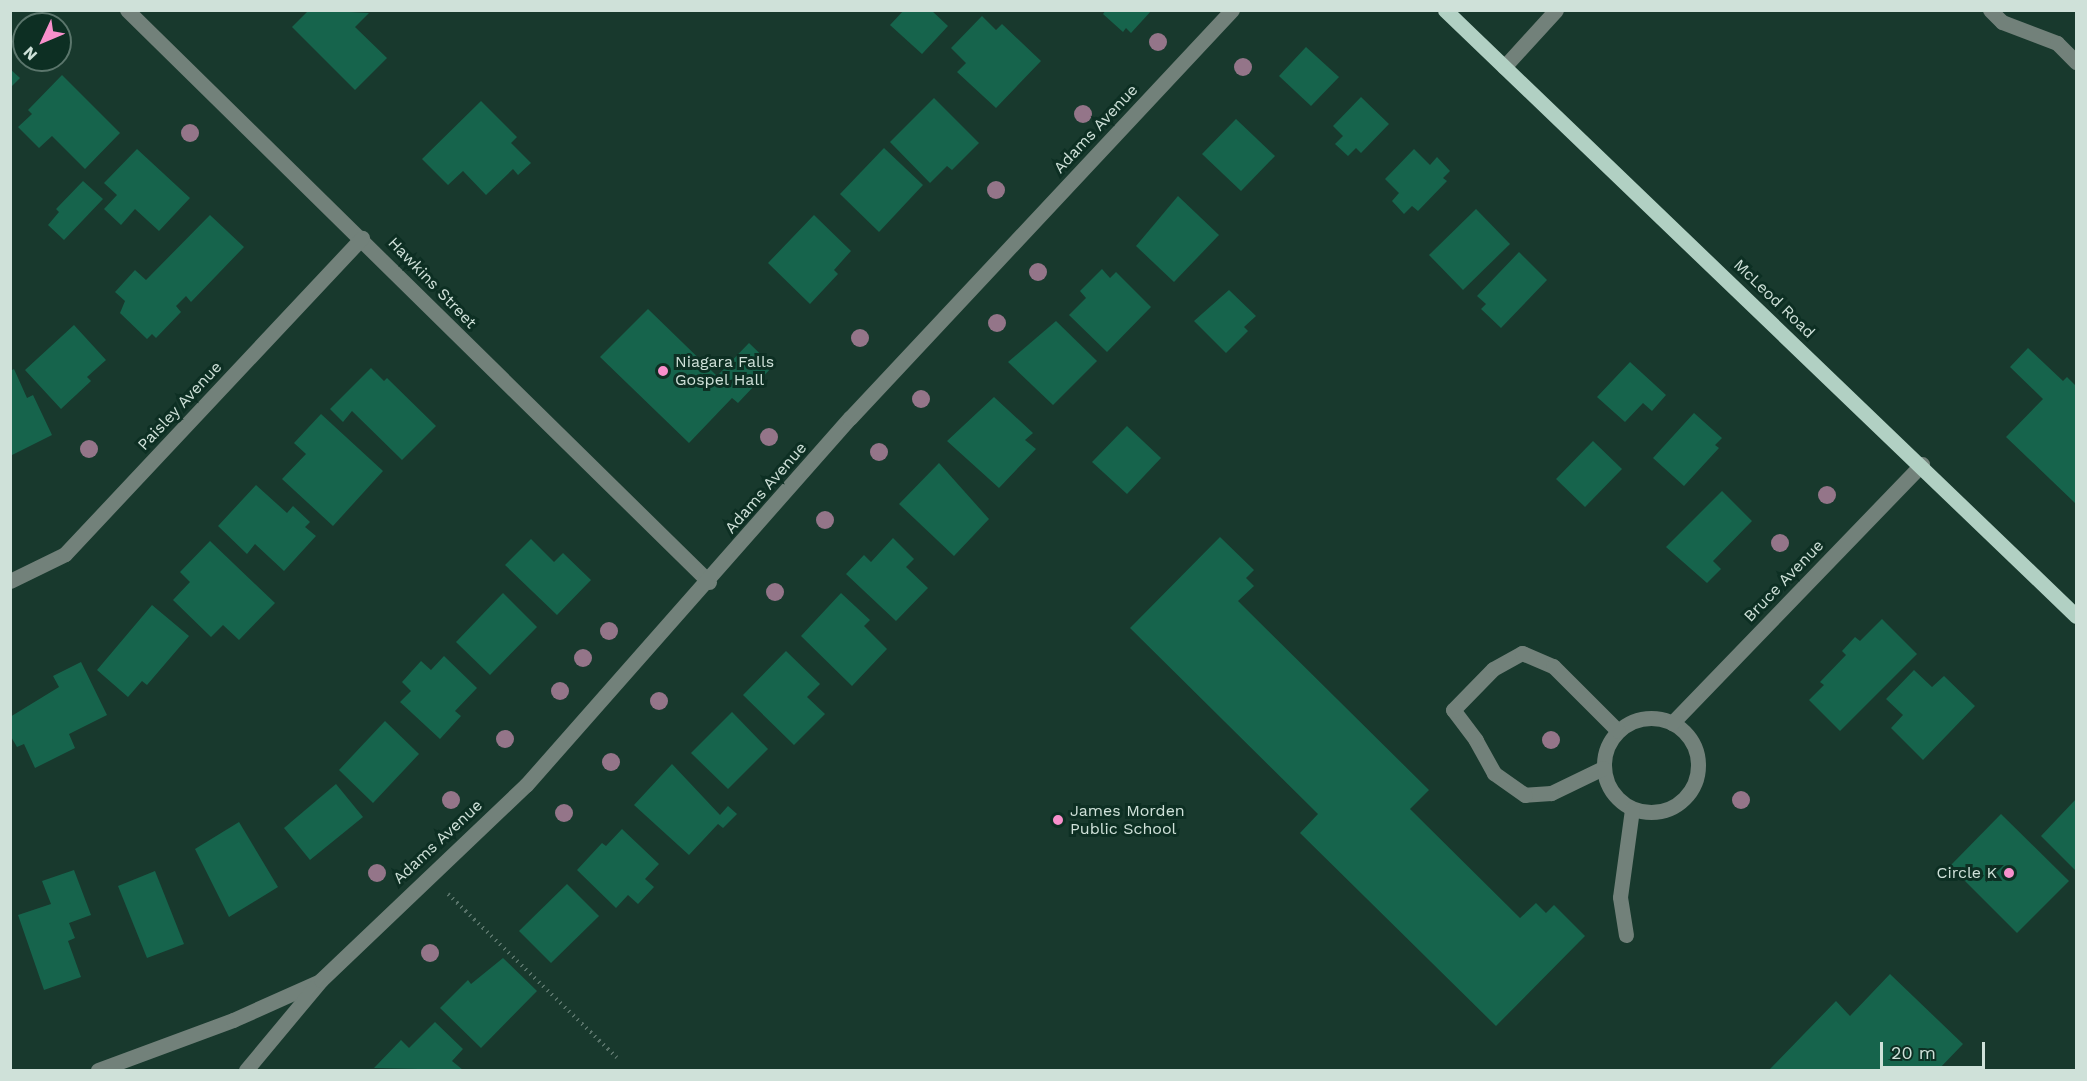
<!DOCTYPE html>
<style>
body{margin:0}
#map{position:relative;width:2087px;height:1081px;overflow:hidden;background:#18392d;font-family:"Work Sans",sans-serif}
div>[style]{position:absolute}
[style*='--x']{left:calc(var(--x)*1px);top:calc(var(--y)*1px);width:calc(var(--w)*1px);rotate:calc(var(--a)*1deg)}
.building>*{inset:0;background:#16644c}
.path>*{height:4px;margin-top:-2px;transform-origin:0;background:repeating-linear-gradient(90deg,#587369 0 1.5px,transparent 0 6px)}
.minor>*{height:15px;margin:-7.5px;padding:0 7.5px;transform-origin:7.5px;border-radius:7.5px;background:#72817a}
.minor>.ring{margin:-7.5px;padding:0;box-sizing:content-box;background:none;border:15px solid #72817a;border-radius:50%}
.major>*{height:15px;margin:-7.5px;padding:0 7.5px;transform-origin:7.5px;border-radius:7.5px;background:#b1d0c3}
.trees>*{width:18px;height:18px;margin:-9px;border-radius:50%;background:#947589}
.dots>*{width:16px;height:16px;translate:-50% -50%;box-sizing:border-box;border:3px solid #0d2f23;border-radius:50%}
span{translate:-50% -50%;white-space:nowrap;text-align:center;line-height:1.15;-webkit-text-stroke:6px #0d2f23;paint-order:stroke}
.street-label{font-size:16px;color:#cfe1d9}
.poi-label{font-size:16px;color:#cfe1d9}
.left{translate:0 -50%;text-align:left}
.right{translate:-100% -50%;text-align:right}
.frame{position:absolute;inset:0;border:12px solid #cfe1d9;pointer-events:none}
.north{position:absolute;left:12px;top:12px;width:60px;height:60px;box-sizing:border-box;background:#0d2f23;border:2px solid #5b766c;border-radius:50%;rotate:226deg;font-size:16px;font-weight:700;line-height:24px;text-align:center;color:#cfe1d9}
.north::after{content:'';display:block;margin:auto;width:21px;height:27px;background:#f890cc;clip-path:polygon(50% 0,100% 100%,50% 72%,0 100%)}
.scale{position:absolute;left:1880px;top:1042px;width:105px;height:27px;box-sizing:border-box;border:3px solid #cfe1d9;border-top:0;padding-left:8px;font-size:18px;line-height:21px;white-space:nowrap;color:#cfe1d9;-webkit-text-stroke:4px #0d2f23;paint-order:stroke}
</style>
<div id="map">
<div class="building">
<div style="clip-path:polygon(309px 10px,369px 13px,355px 27px,387px 58px,355px 90px,292px 27px)"></div>
<div style="clip-path:polygon(904px 10px,931px 10px,948px 26px,922px 54px,890px 25px)"></div>
<div style="clip-path:polygon(1106px 10px,1152px 10px,1131px 33px,1126px 28px,1123px 32px,1103px 14px)"></div>
<div style="clip-path:polygon(982px 16px,996px 30px,1002px 24px,1041px 61px,996px 108px,957px 72px,966px 63px,951px 48px)"></div>
<div style="clip-path:polygon(1306px 47px,1339px 77px,1311px 106px,1279px 76px)"></div>
<div style="clip-path:polygon(10px 69px,20px 78px,10px 88px)"></div>
<div style="clip-path:polygon(62px 75px,120px 133px,85px 169px,52px 136px,39px 148px,18px 127px,32px 114px,28px 110px)"></div>
<div style="clip-path:polygon(1361px 97px,1389px 124px,1361px 153px,1356px 148px,1348px 156px,1335px 144px,1343px 136px,1333px 126px)"></div>
<div style="clip-path:polygon(934px 98px,979px 143px,952px 170px,947px 166px,930px 183px,890px 142px)"></div>
<div style="clip-path:polygon(481px 101px,517px 137px,511px 143px,531px 163px,518px 175px,513px 169px,486px 195px,463px 171px,448px 185px,422px 159px)"></div>
<div style="clip-path:polygon(1236px 119px,1275px 156px,1241px 191px,1202px 154px)"></div>
<div style="clip-path:polygon(884px 148px,923px 185px,879px 232px,840px 194px)"></div>
<div style="clip-path:polygon(137px 149px,190px 198px,159px 231px,135px 209px,121px 225px,104px 209px,117px 195px,104px 183px)"></div>
<div style="clip-path:polygon(1414px 149px,1430px 165px,1437px 157px,1450px 171px,1443px 178px,1447px 181px,1418px 211px,1412px 206px,1404px 214px,1392px 201px,1399px 193px,1385px 179px)"></div>
<div style="clip-path:polygon(83px 181px,103px 199px,64px 240px,48px 225px,59px 212px,56px 209px)"></div>
<div style="clip-path:polygon(1178px 196px,1219px 235px,1174px 282px,1136px 246px)"></div>
<div style="clip-path:polygon(1476px 209px,1510px 244px,1463px 290px,1429px 255px)"></div>
<div style="clip-path:polygon(210px 215px,244px 247px,191px 302px,186px 296px,176px 306px,181px 312px,156px 338px,152px 334px,147px 339px,120px 313px,125px 301px,115px 292px,135px 270px,146px 280px)"></div>
<div style="clip-path:polygon(814px 215px,851px 251px,834px 270px,838px 274px,810px 304px,768px 263px)"></div>
<div style="clip-path:polygon(1519px 252px,1547px 280px,1501px 328px,1481px 309px,1486px 304px,1477px 296px)"></div>
<div style="clip-path:polygon(1102px 269px,1110px 278px,1116px 272px,1151px 307px,1107px 352px,1069px 315px,1086px 298px,1080px 291px)"></div>
<div style="clip-path:polygon(1229px 290px,1256px 316px,1244px 327px,1248px 331px,1226px 353px,1194px 321px)"></div>
<div style="clip-path:polygon(648px 309px,717px 376px,749px 343px,773px 366px,738px 403px,732px 398px,689px 443px,600px 357px)"></div>
<div style="clip-path:polygon(1056px 321px,1097px 361px,1053px 405px,1008px 362px)"></div>
<div style="clip-path:polygon(74px 325px,106px 360px,87px 377px,91px 381px,61px 409px,25px 370px)"></div>
<div style="clip-path:polygon(2028px 348px,2063px 381px,2067px 377px,2076px 386px,2075px 503px,2006px 437px,2043px 399px,2010px 367px)"></div>
<div style="clip-path:polygon(1630px 362px,1666px 395px,1652px 411px,1643px 403px,1625px 422px,1597px 397px)"></div>
<div style="clip-path:polygon(371px 368px,384px 381px,387px 378px,436px 426px,402px 460px,352px 411px,343px 422px,330px 409px)"></div>
<div style="clip-path:polygon(14px 369px,27px 398px,33px 395px,52px 435px,10px 456px,10px 371px)"></div>
<div style="clip-path:polygon(994px 397px,1033px 433px,1025px 440px,1036px 449px,999px 488px,947px 441px)"></div>
<div style="clip-path:polygon(1694px 413px,1722px 438px,1715px 445px,1719px 448px,1684px 486px,1653px 458px)"></div>
<div style="clip-path:polygon(321px 414px,383px 471px,333px 526px,282px 479px,306px 454px,294px 443px)"></div>
<div style="clip-path:polygon(1127px 426px,1161px 458px,1127px 494px,1092px 462px)"></div>
<div style="clip-path:polygon(1593px 441px,1622px 469px,1585px 507px,1556px 479px)"></div>
<div style="clip-path:polygon(939px 463px,989px 519px,954px 556px,899px 504px)"></div>
<div style="clip-path:polygon(256px 485px,287px 513px,293px 506px,310px 522px,305px 527px,316px 536px,284px 571px,255px 544px,247px 554px,218px 526px)"></div>
<div style="clip-path:polygon(1722px 491px,1752px 521px,1713px 561px,1721px 569px,1707px 583px,1666px 547px)"></div>
<div style="clip-path:polygon(1220px 537px,1254px 570px,1246px 578px,1254px 586px,1238px 601px,1429px 790px,1410px 809px,1520px 918px,1536px 903px,1546px 913px,1554px 905px,1585px 936px,1496px 1026px,1300px 833px,1318px 814px,1130px 628px)"></div>
<div style="clip-path:polygon(893px 538px,914px 559px,906px 567px,928px 588px,896px 621px,846px 574px,864px 555px,871px 562px)"></div>
<div style="clip-path:polygon(531px 539px,554px 562px,563px 553px,591px 580px,557px 615px,505px 565px)"></div>
<div style="clip-path:polygon(210px 541px,275px 603px,239px 640px,223px 625px,211px 637px,173px 600px,190px 582px,180px 572px)"></div>
<div style="clip-path:polygon(503px 593px,537px 627px,490px 675px,456px 642px)"></div>
<div style="clip-path:polygon(841px 593px,870px 620px,864px 626px,887px 649px,852px 686px,801px 636px)"></div>
<div style="clip-path:polygon(152px 605px,189px 636px,147px 685px,142px 681px,128px 697px,97px 670px)"></div>
<div style="clip-path:polygon(1882px 619px,1917px 654px,1840px 731px,1809px 700px,1824px 685px,1820px 682px,1846px 655px,1842px 651px,1855px 637px,1860px 641px)"></div>
<div style="clip-path:polygon(786px 651px,820px 684px,807px 697px,825px 714px,794px 745px,743px 695px)"></div>
<div style="clip-path:polygon(444px 656px,477px 688px,455px 711px,461px 716px,440px 739px,400px 702px,411px 691px,402px 682px,421px 661px,431px 670px)"></div>
<div style="clip-path:polygon(81px 662px,107px 715px,69px 734px,75px 748px,35px 768px,24px 744px,17px 747px,10px 735px,10px 717px,59px 687px,53px 676px)"></div>
<div style="clip-path:polygon(1914px 670px,1932px 687px,1944px 676px,1975px 706px,1923px 760px,1891px 728px,1903px 715px,1886px 699px)"></div>
<div style="clip-path:polygon(732px 712px,768px 749px,728px 789px,691px 753px)"></div>
<div style="clip-path:polygon(385px 721px,419px 754px,373px 803px,339px 770px)"></div>
<div style="clip-path:polygon(672px 764px,720px 815px,728px 806px,737px 814px,723px 828px,718px 824px,689px 855px,634px 805px)"></div>
<div style="clip-path:polygon(336px 784px,363px 817px,310px 860px,284px 828px)"></div>
<div style="clip-path:polygon(2076px 799px,2076px 871px,2041px 836px)"></div>
<div style="clip-path:polygon(2001px 814px,2069px 881px,2017px 933px,1950px 866px)"></div>
<div style="clip-path:polygon(239px 822px,278px 887px,229px 917px,195px 849px)"></div>
<div style="clip-path:polygon(622px 829px,659px 864px,645px 879px,654px 887px,638px 904px,628px 895px,616px 908px,577px 870px,602px 843px,606px 846px)"></div>
<div style="clip-path:polygon(74px 870px,91px 915px,69px 923px,75px 938px,68px 941px,81px 977px,44px 990px,18px 915px,51px 904px,42px 881px)"></div>
<div style="clip-path:polygon(155px 871px,184px 944px,147px 958px,118px 886px)"></div>
<div style="clip-path:polygon(567px 884px,599px 916px,551px 963px,519px 931px)"></div>
<div style="clip-path:polygon(503px 958px,537px 991px,481px 1048px,440px 1008px,468px 980px,471px 984px)"></div>
<div style="clip-path:polygon(1890px 974px,1963px 1044px,1938px 1070px,1769px 1070px,1836px 1001px,1850px 1016px)"></div>
<div style="clip-path:polygon(435px 1022px,463px 1049px,452px 1061px,463px 1070px,374px 1068px,401px 1040px,409px 1048px)"></div>
</div>
<div class="path">
<div style="--x:448;--y:894;--w:235;--a:44.1"></div>
</div>
<div class="minor">
<div style="--x:127;--y:10;--w:816;--a:44.5"></div>
<div style="--x:1990;--y:10;--w:17;--a:45"></div>
<div style="--x:2002;--y:22;--w:59;--a:20.9"></div>
<div style="--x:2057;--y:43;--w:27;--a:45"></div>
<div style="--x:1504;--y:67;--w:77;--a:-47.6"></div>
<div style="--x:10;--y:581;--w:61;--a:-26.1"></div>
<div style="--x:65;--y:554;--w:434;--a:-46.8"></div>
<div class="ring" style="left:1604px;top:718px;width:79px;height:79px"></div>
<div style="--x:1672;--y:723;--w:360;--a:-46"></div>
<div style="--x:1603;--y:768;--w:58;--a:154.3"></div>
<div style="--x:1551;--y:793;--w:26;--a:176"></div>
<div style="--x:1525;--y:795;--w:38;--a:-145"></div>
<div style="--x:1494;--y:773;--w:38;--a:-119"></div>
<div style="--x:1476;--y:740;--w:38;--a:-127"></div>
<div style="--x:1453;--y:710;--w:57;--a:-45.7"></div>
<div style="--x:1493;--y:669;--w:33;--a:-29"></div>
<div style="--x:1522;--y:653;--w:34;--a:23"></div>
<div style="--x:1553;--y:666;--w:92;--a:45"></div>
<div style="--x:1626;--y:935;--w:38;--a:-99"></div>
<div style="--x:1620;--y:897;--w:89;--a:-82.2"></div>
<div style="--x:98;--y:1070;--w:144;--a:-20.3"></div>
<div style="--x:233;--y:1020;--w:93;--a:-24.1"></div>
<div style="--x:246;--y:1070;--w:117;--a:-50.2"></div>
<div style="--x:321;--y:980;--w:283;--a:-43.6"></div>
<div style="--x:526;--y:785;--w:490;--a:-48.6"></div>
<div style="--x:850;--y:418;--w:559;--a:-46.89"></div>
</div>
<div class="major">
<div style="--x:1445;--y:10;--w:875;--a:43.84"></div>
</div>
<div class="trees">
<div style="left:1158px;top:42px"></div>
<div style="left:1243px;top:67px"></div>
<div style="left:1083px;top:114px"></div>
<div style="left:190px;top:133px"></div>
<div style="left:996px;top:190px"></div>
<div style="left:1038px;top:272px"></div>
<div style="left:997px;top:323px"></div>
<div style="left:860px;top:338px"></div>
<div style="left:921px;top:399px"></div>
<div style="left:769px;top:437px"></div>
<div style="left:89px;top:449px"></div>
<div style="left:879px;top:452px"></div>
<div style="left:1827px;top:495px"></div>
<div style="left:825px;top:520px"></div>
<div style="left:1780px;top:543px"></div>
<div style="left:775px;top:592px"></div>
<div style="left:609px;top:631px"></div>
<div style="left:583px;top:658px"></div>
<div style="left:560px;top:691px"></div>
<div style="left:659px;top:701px"></div>
<div style="left:505px;top:739px"></div>
<div style="left:1551px;top:740px"></div>
<div style="left:611px;top:762px"></div>
<div style="left:451px;top:800px"></div>
<div style="left:1741px;top:800px"></div>
<div style="left:564px;top:813px"></div>
<div style="left:377px;top:873px"></div>
<div style="left:430px;top:953px"></div>
</div>
<div class="dots">
<div style="left:663px;top:371px;background:#f890cc"></div>
<div style="left:1058px;top:820px;background:#f890cc"></div>
<div style="left:2009px;top:873px;background:#f890cc"></div>
</div>
<div class="street-label">
<span style="left:1096px;top:129px;rotate:-47deg">Adams Avenue</span>
<span style="left:432px;top:283px;rotate:46deg">Hawkins Street</span>
<span style="left:1774px;top:299px;rotate:44deg">McLeod Road</span>
<span style="left:180px;top:406px;rotate:-47deg">Paisley Avenue</span>
<span style="left:766px;top:488px;rotate:-49deg">Adams Avenue</span>
<span style="left:1784px;top:581px;rotate:-46deg">Bruce Avenue</span>
<span style="left:438px;top:842px;rotate:-43deg">Adams Avenue</span>
</div>
<div class="poi-label">
<span class="left" style="left:675px;top:371px">Niagara Falls<br>Gospel Hall</span>
<span class="left" style="left:1070px;top:820px">James Morden<br>Public School</span>
<span class="right" style="left:1997px;top:873px">Circle K</span>
</div>
<div class="frame"></div>
<div class="north">N</div>
<div class="scale">20 m</div>
</div>
